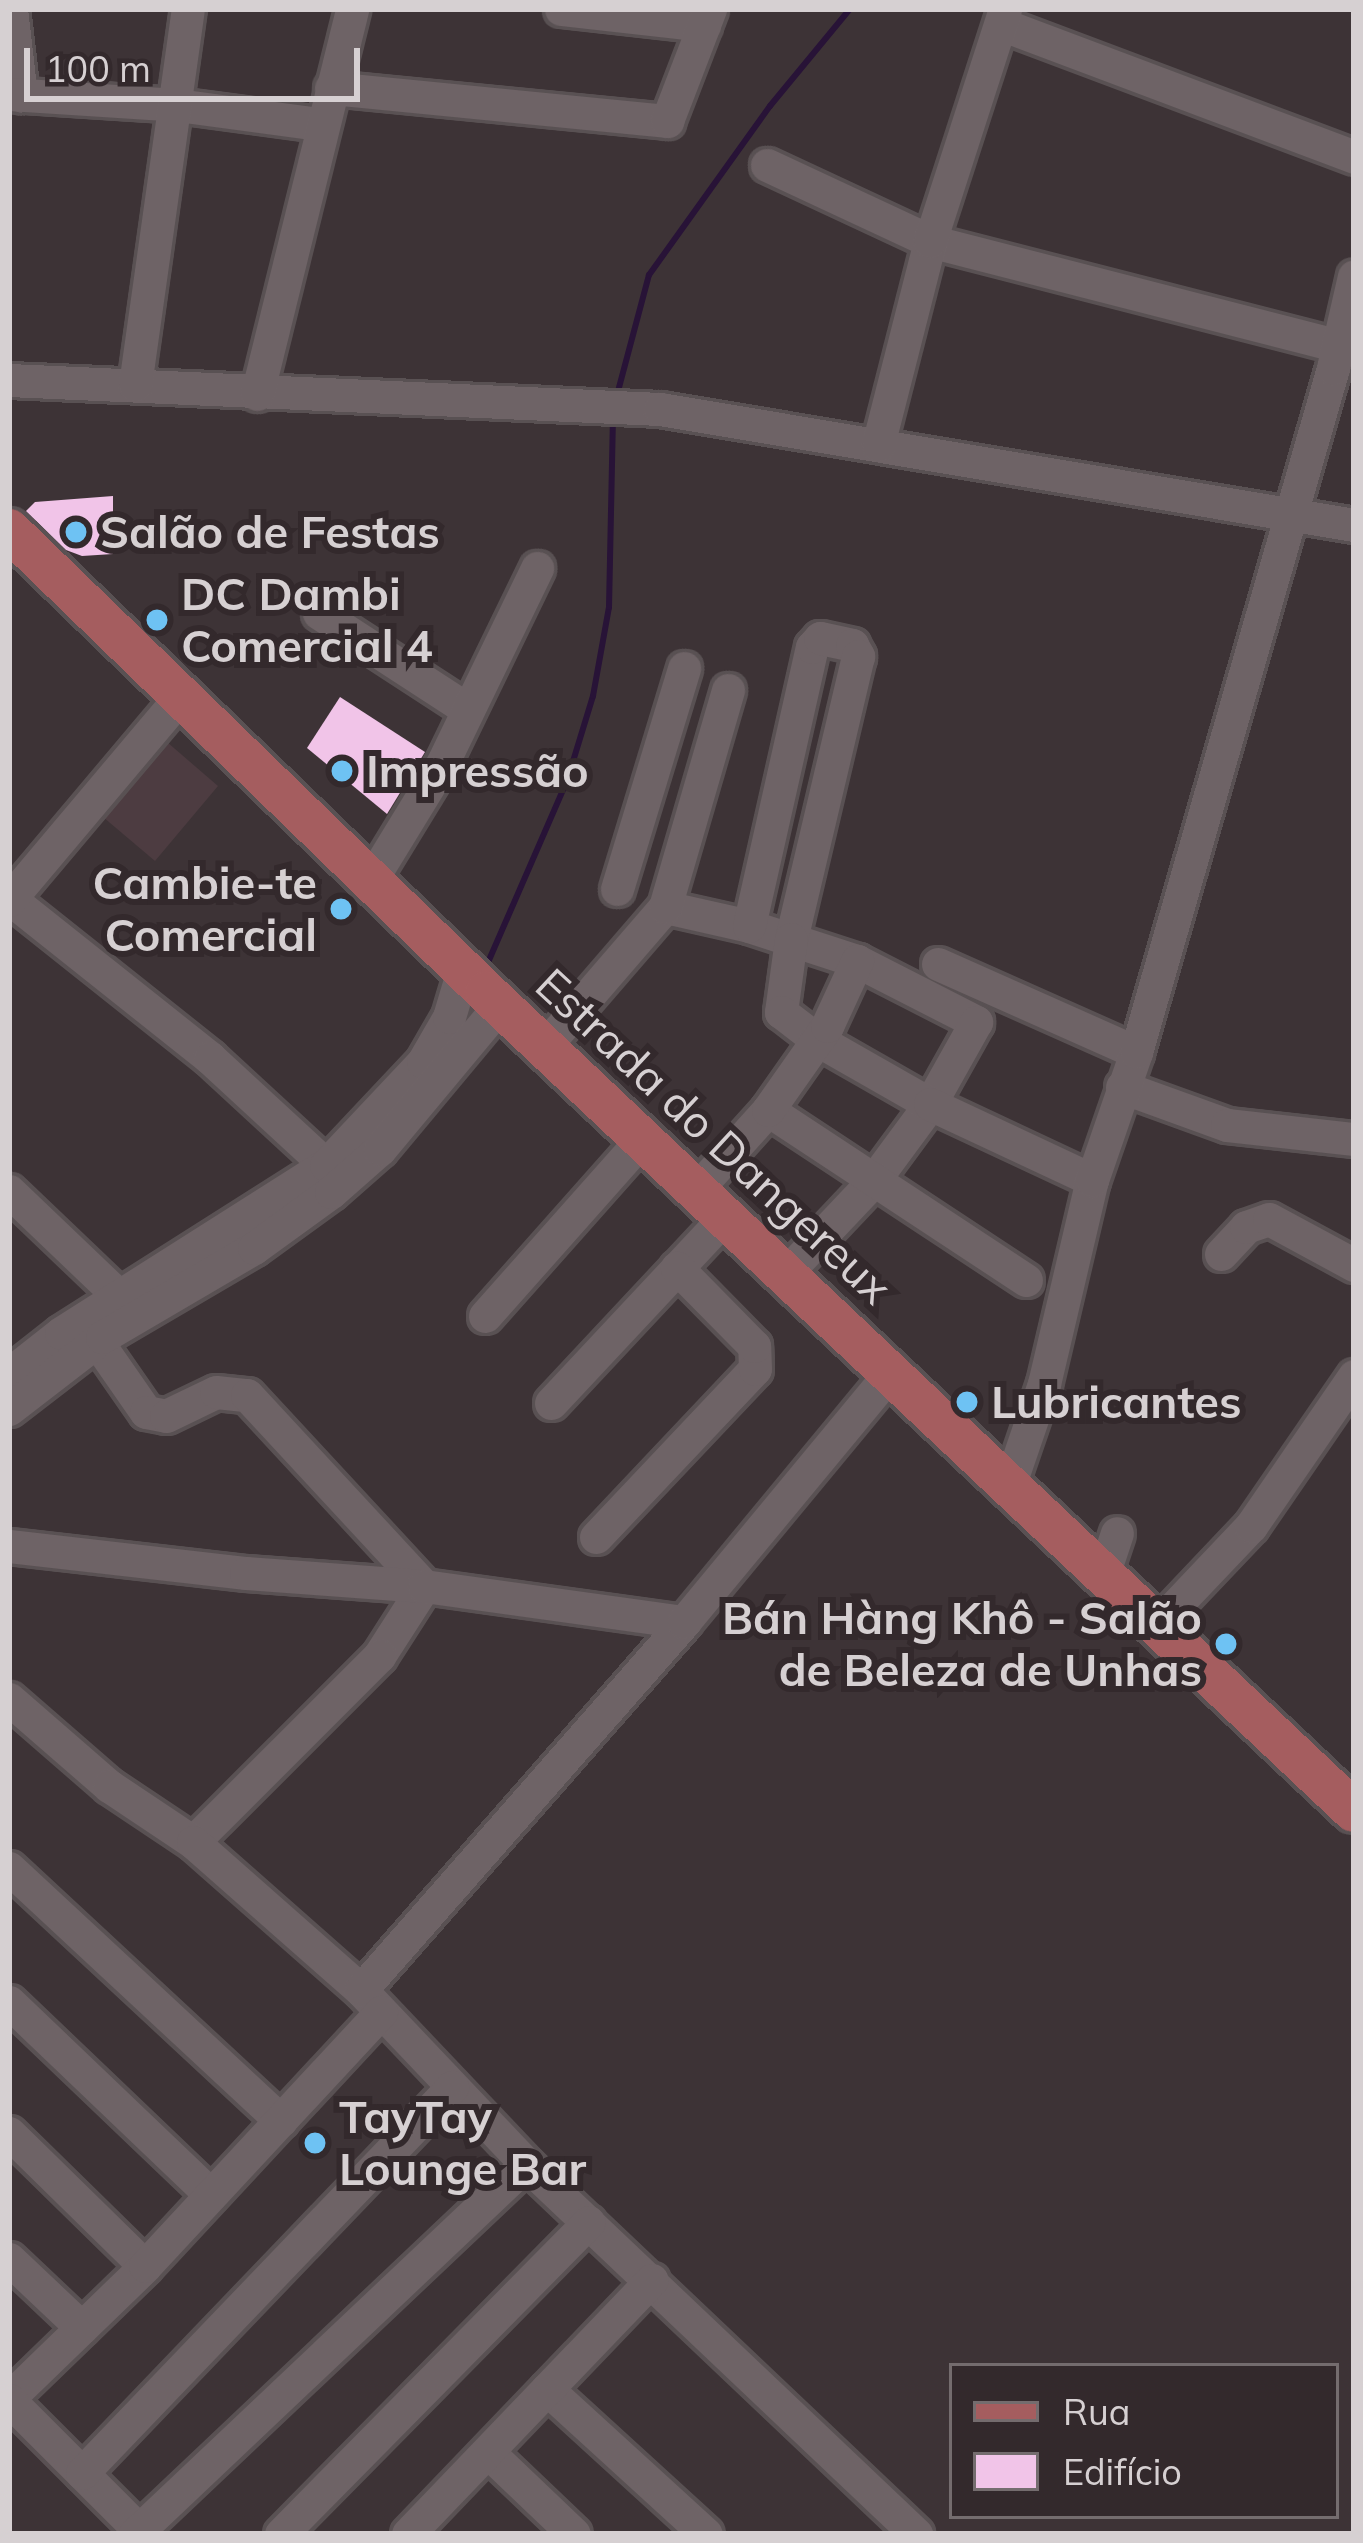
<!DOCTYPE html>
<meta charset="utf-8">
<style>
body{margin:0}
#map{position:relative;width:1363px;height:2543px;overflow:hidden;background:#3d3336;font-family:Mulish,sans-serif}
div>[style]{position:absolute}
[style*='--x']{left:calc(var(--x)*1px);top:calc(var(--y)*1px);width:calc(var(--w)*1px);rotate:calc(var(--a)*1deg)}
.built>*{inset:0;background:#4d3c41}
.stream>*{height:6px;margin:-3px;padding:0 3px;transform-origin:3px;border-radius:3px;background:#281337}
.building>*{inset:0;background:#f1c4e8}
.roads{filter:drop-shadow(3px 0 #595153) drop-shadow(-3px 0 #595153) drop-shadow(0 3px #595153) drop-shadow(0 -3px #595153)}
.minor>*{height:33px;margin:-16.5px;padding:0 16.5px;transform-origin:16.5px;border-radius:16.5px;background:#6e6366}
.major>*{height:42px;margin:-21px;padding:0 21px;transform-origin:21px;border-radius:21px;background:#a55d5f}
.dots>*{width:33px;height:33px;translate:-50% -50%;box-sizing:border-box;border:6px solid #33292c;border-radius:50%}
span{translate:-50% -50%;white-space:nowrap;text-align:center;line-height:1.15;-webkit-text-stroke:12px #33292c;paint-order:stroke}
.poi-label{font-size:45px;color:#d6d0d2;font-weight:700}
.left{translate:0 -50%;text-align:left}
.right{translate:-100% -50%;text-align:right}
.street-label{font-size:45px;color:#d6d0d2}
.frame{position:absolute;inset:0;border:12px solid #d6d0d2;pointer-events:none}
.legend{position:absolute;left:949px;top:2363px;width:390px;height:156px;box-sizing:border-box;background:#33292c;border:3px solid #746c6e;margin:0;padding:15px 21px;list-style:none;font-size:36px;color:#d6d0d2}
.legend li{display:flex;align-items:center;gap:24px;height:60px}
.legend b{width:60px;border:3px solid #746c6e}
.scale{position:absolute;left:24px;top:48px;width:336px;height:54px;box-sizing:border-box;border:6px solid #d6d0d2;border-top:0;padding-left:15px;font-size:36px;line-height:42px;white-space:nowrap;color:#d6d0d2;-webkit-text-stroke:9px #33292c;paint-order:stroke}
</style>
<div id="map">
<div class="built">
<div style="clip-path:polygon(167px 742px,218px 786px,155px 861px,103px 817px)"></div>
</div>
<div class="stream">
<div style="--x:617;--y:395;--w:124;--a:-75.1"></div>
<div style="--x:649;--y:275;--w:208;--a:-54.4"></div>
<div style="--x:770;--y:106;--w:126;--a:-50.5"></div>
<div style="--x:486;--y:967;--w:203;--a:-66.5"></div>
<div style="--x:567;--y:781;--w:89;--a:-73"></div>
<div style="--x:593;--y:696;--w:90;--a:-79.8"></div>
<div style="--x:609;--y:607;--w:187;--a:-88.8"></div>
</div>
<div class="building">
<div style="clip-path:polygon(113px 496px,113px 554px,82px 556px,66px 550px,26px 511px,35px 502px)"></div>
<div style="clip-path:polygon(340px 697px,425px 752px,387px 814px,307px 748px)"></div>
</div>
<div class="roads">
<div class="minor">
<div style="--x:11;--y:9;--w:87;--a:83.4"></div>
<div style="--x:561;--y:9;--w:144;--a:6.4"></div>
<div style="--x:1001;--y:24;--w:377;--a:20.6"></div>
<div style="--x:331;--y:88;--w:338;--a:5.6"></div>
<div style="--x:667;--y:121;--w:120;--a:-69"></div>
<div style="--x:9;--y:94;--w:168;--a:3.7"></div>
<div style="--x:177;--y:105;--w:144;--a:7.6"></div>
<div style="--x:767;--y:165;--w:180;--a:25"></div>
<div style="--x:930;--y:241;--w:419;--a:14.4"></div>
<div style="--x:9;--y:380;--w:652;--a:2.55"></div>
<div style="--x:660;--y:409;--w:704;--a:9.49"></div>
<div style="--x:135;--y:385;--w:380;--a:-82"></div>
<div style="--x:257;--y:394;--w:397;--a:-76.1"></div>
<div style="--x:878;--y:445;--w:211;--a:-75.7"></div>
<div style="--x:930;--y:241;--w:244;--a:-72.1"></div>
<div style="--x:319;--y:613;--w:176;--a:33"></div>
<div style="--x:371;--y:880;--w:136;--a:-58.5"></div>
<div style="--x:442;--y:764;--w:218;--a:-64.1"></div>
<div style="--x:617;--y:889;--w:231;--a:-73.1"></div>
<div style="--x:9;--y:898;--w:257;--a:38.5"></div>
<div style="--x:210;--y:1058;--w:158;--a:42.7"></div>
<div style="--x:9;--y:900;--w:267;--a:-49.9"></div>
<div style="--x:665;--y:907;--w:86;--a:12.7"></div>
<div style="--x:749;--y:926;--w:114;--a:18"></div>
<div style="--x:857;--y:961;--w:134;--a:27.1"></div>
<div style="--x:976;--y:1022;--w:94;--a:119.3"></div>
<div style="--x:930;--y:1104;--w:94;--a:126.4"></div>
<div style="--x:874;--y:1180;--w:129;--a:133.4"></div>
<div style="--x:749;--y:926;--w:286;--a:-77.3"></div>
<div style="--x:812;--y:647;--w:12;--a:-48"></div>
<div style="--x:820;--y:638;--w:33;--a:12"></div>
<div style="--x:852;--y:645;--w:13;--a:61"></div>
<div style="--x:858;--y:656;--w:291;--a:103.3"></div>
<div style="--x:791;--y:939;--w:74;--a:97.8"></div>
<div style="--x:781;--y:1012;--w:44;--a:37.6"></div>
<div style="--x:816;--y:1039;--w:131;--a:29.7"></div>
<div style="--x:930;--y:1104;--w:179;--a:25.1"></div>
<div style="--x:938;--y:964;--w:217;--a:24"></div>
<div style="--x:544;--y:1047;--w:185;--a:-49.2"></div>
<div style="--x:665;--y:907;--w:226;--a:-73.8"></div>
<div style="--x:1122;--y:1087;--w:112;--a:19.9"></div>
<div style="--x:1227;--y:1125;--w:128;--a:6.3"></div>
<div style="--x:768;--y:1110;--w:309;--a:33.4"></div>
<div style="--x:696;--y:1190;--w:108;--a:-48"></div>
<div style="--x:768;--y:1110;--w:103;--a:-54.9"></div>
<div style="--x:827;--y:1026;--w:72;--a:-65.2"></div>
<div style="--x:9;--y:1191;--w:155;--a:43.7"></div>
<div style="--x:1221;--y:1254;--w:37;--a:-47"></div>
<div style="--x:1246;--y:1227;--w:24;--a:-19"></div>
<div style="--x:1269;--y:1219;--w:97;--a:28.4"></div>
<div style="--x:485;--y:1316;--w:237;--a:-48.4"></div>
<div style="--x:98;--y:1343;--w:84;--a:55.2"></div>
<div style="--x:146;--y:1412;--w:20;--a:11"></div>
<div style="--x:166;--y:1416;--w:55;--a:-25.6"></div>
<div style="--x:216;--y:1392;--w:31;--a:6"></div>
<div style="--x:247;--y:1395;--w:260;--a:47.2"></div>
<div style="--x:424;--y:1586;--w:83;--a:122.7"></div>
<div style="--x:379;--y:1656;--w:263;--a:135"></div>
<div style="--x:9;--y:1374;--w:66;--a:-38.3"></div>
<div style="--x:61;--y:1333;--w:314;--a:-32.4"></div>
<div style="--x:326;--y:1165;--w:141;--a:-46.7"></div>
<div style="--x:423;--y:1062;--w:52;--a:-60"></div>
<div style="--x:449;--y:1017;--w:49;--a:-73.4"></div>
<div style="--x:551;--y:1403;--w:255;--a:-46.9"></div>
<div style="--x:9;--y:1409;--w:118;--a:-37.7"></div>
<div style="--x:102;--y:1337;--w:176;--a:-30.4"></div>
<div style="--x:254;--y:1248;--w:95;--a:-36"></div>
<div style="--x:331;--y:1192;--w:65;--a:-41.3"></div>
<div style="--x:380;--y:1149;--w:187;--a:-50.2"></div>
<div style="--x:1009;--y:1486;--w:108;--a:-71.1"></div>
<div style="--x:1044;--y:1384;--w:210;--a:-76.8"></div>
<div style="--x:1092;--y:1180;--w:135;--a:-71"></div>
<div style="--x:1136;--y:1052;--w:712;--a:-73.93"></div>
<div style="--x:1333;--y:368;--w:94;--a:-77.1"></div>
<div style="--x:596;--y:1537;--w:231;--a:-46.6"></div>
<div style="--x:755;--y:1369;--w:23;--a:-92"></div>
<div style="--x:754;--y:1346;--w:110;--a:-134.6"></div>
<div style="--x:9;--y:1546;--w:239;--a:6.5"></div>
<div style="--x:246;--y:1573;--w:178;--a:4.2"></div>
<div style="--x:424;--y:1586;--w:262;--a:7.9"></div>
<div style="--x:1103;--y:1575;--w:44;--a:-71.6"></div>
<div style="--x:1157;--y:1625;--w:137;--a:-46.5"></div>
<div style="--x:1251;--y:1526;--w:182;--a:-55.5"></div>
<div style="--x:9;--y:1699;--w:133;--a:41"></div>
<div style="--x:109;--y:1786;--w:101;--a:33.7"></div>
<div style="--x:193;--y:1842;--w:224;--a:41.4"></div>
<div style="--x:361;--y:1990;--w:240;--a:46.5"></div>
<div style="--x:526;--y:2164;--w:538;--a:43.49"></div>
<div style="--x:9;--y:1868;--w:371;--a:42.9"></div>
<div style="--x:361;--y:1990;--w:490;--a:-48.7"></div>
<div style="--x:684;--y:1622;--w:323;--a:-50.4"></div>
<div style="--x:9;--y:2002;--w:279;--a:43.7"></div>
<div style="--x:9;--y:2133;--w:190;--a:44.4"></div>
<div style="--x:9;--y:2259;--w:100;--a:43.4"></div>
<div style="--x:547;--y:2389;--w:215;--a:42.4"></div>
<div style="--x:9;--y:2398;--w:190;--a:-44.1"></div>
<div style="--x:145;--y:2266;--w:347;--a:-47.1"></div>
<div style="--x:9;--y:2400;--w:190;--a:45"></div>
<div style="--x:489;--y:2453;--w:117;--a:43.6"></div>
<div style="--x:82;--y:2473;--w:535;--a:-46.21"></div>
<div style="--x:135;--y:2534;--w:538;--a:-43.42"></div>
<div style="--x:281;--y:2534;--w:438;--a:-45.4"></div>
<div style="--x:408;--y:2534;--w:352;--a:-46.2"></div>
</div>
<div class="major">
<div style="--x:9;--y:530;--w:664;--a:44.08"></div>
<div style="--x:486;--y:992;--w:1193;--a:43.34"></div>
</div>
</div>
<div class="dots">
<div style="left:76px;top:532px;background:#6ec2f3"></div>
<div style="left:157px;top:620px;background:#6ec2f3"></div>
<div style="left:342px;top:771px;background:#6ec2f3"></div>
<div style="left:341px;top:909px;background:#6ec2f3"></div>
<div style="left:967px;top:1402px;background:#6ec2f3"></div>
<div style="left:1226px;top:1644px;background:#6ec2f3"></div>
<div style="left:315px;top:2143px;background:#6ec2f3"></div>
</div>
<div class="poi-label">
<span class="left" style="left:100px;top:532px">Salão de Festas</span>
<span class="left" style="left:181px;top:620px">DC Dambi<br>Comercial 4</span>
<span class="left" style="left:366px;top:771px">Impressão</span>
<span class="right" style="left:317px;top:909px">Cambie-te<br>Comercial</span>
<span class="left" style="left:991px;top:1402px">Lubricantes</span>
<span class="right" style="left:1202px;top:1644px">Bán Hàng Khô - Salão<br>de Beleza de Unhas</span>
<span class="left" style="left:339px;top:2143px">TayTay<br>Lounge Bar</span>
</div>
<div class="street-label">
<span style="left:714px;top:1136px;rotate:43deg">Estrada do Dangereux</span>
</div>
<div class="frame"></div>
<ul class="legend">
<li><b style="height:15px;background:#a55d5f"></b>Rua</li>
<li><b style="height:33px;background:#f1c4e8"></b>Edifício</li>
</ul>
<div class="scale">100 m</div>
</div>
